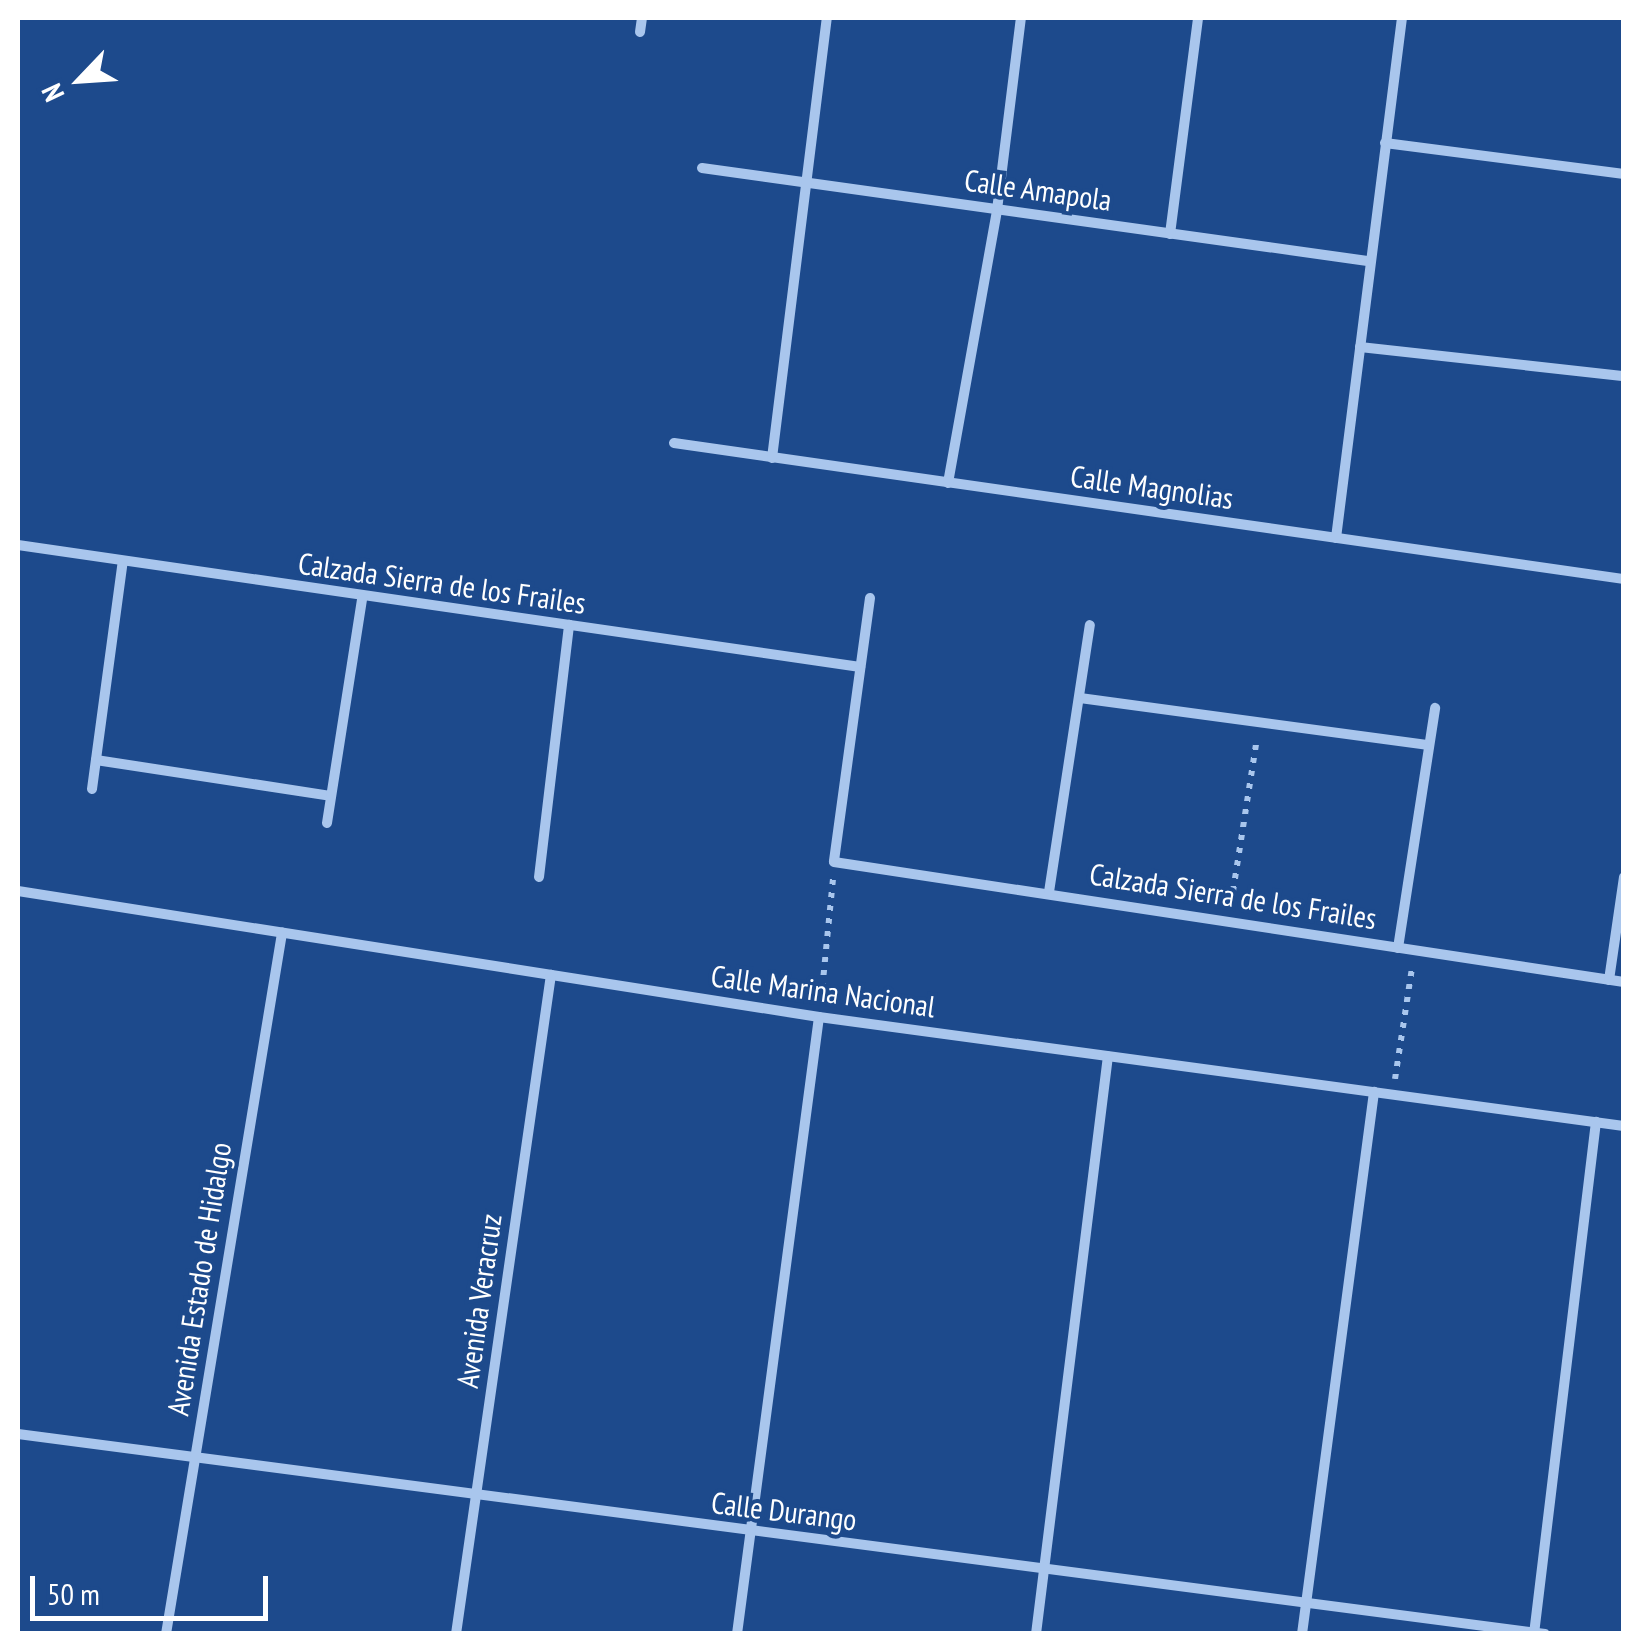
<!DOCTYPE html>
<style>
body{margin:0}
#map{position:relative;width:1641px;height:1651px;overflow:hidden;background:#1d4a8c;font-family:"PT Sans Narrow",sans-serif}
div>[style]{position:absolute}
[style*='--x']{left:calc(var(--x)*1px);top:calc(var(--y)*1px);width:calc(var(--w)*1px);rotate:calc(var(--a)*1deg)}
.path>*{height:6px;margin-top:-3px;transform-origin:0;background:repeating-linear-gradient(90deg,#a9c6ed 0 5px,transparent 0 13px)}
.minor>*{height:10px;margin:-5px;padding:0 5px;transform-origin:5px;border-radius:5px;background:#a9c6ed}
span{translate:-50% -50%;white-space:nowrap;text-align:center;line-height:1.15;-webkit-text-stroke:8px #1d4a8c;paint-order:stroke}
.street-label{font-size:30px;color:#fff}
.frame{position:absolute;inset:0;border:20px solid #fff;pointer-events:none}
.north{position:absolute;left:30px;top:30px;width:100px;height:100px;-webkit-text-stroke:8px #1d4a8c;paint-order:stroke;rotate:245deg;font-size:28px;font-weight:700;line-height:40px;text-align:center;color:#fff}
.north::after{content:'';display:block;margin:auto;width:35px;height:45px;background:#fff;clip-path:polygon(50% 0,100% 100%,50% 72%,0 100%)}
.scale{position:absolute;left:30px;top:1576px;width:238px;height:45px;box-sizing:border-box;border:5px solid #fff;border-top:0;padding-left:12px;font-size:30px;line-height:35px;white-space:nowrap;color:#fff;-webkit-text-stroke:8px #1d4a8c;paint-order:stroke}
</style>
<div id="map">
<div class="path">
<div style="--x:1231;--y:904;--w:168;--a:-81.1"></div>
<div style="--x:821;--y:1001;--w:123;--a:-84.4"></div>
<div style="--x:1395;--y:1079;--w:112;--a:-81.3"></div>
</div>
<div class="minor">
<div style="--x:640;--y:32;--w:14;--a:-82"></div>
<div style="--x:1385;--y:143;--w:241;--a:7.4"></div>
<div style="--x:702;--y:168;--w:672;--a:7.95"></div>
<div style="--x:1170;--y:234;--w:218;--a:-82.6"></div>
<div style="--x:1360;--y:347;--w:266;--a:6.3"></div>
<div style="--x:674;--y:443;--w:960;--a:8.15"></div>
<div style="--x:772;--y:458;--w:443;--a:-82.9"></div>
<div style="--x:948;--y:483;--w:277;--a:-79.8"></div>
<div style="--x:997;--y:210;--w:193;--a:-82.9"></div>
<div style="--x:1336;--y:538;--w:524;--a:-82.77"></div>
<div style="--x:18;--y:545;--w:851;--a:8.24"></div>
<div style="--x:870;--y:598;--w:266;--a:97.8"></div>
<div style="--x:834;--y:862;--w:799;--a:8.64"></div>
<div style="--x:1080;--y:698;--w:352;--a:7.7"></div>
<div style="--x:96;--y:760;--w:237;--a:8.7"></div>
<div style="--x:92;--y:789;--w:230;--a:-82.3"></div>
<div style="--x:327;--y:823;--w:227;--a:-81.1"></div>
<div style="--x:539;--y:877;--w:254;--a:-83.2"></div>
<div style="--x:18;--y:891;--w:811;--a:8.94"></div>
<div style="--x:819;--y:1017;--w:812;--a:7.71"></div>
<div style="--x:1049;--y:892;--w:270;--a:-81.3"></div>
<div style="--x:1398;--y:948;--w:243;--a:-81.2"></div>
<div style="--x:1609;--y:980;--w:104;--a:-81.7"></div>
<div style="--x:18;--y:1434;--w:1540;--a:7.46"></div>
<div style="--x:166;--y:1634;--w:711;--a:-80.6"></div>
<div style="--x:456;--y:1634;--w:666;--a:-81.8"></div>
<div style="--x:737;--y:1634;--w:622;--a:-82.43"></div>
<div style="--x:1036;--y:1634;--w:582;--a:-82.9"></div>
<div style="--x:1302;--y:1634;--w:547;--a:-82.43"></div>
<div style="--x:1534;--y:1634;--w:516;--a:-83.1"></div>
</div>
<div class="street-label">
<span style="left:1038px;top:190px;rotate:8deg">Calle Amapola</span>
<span style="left:1152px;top:487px;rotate:8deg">Calle Magnolias</span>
<span style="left:442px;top:583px;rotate:8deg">Calzada Sierra de los Frailes</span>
<span style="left:1233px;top:896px;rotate:9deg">Calzada Sierra de los Frailes</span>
<span style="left:823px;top:991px;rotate:8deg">Calle Marina Nacional</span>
<span style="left:199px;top:1279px;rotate:-81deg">Avenida Estado de Hidalgo</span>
<span style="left:479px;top:1301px;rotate:-82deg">Avenida Veracruz</span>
<span style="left:784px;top:1511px;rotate:7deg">Calle Durango</span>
</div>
<div class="frame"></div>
<div class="north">N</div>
<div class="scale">50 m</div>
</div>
